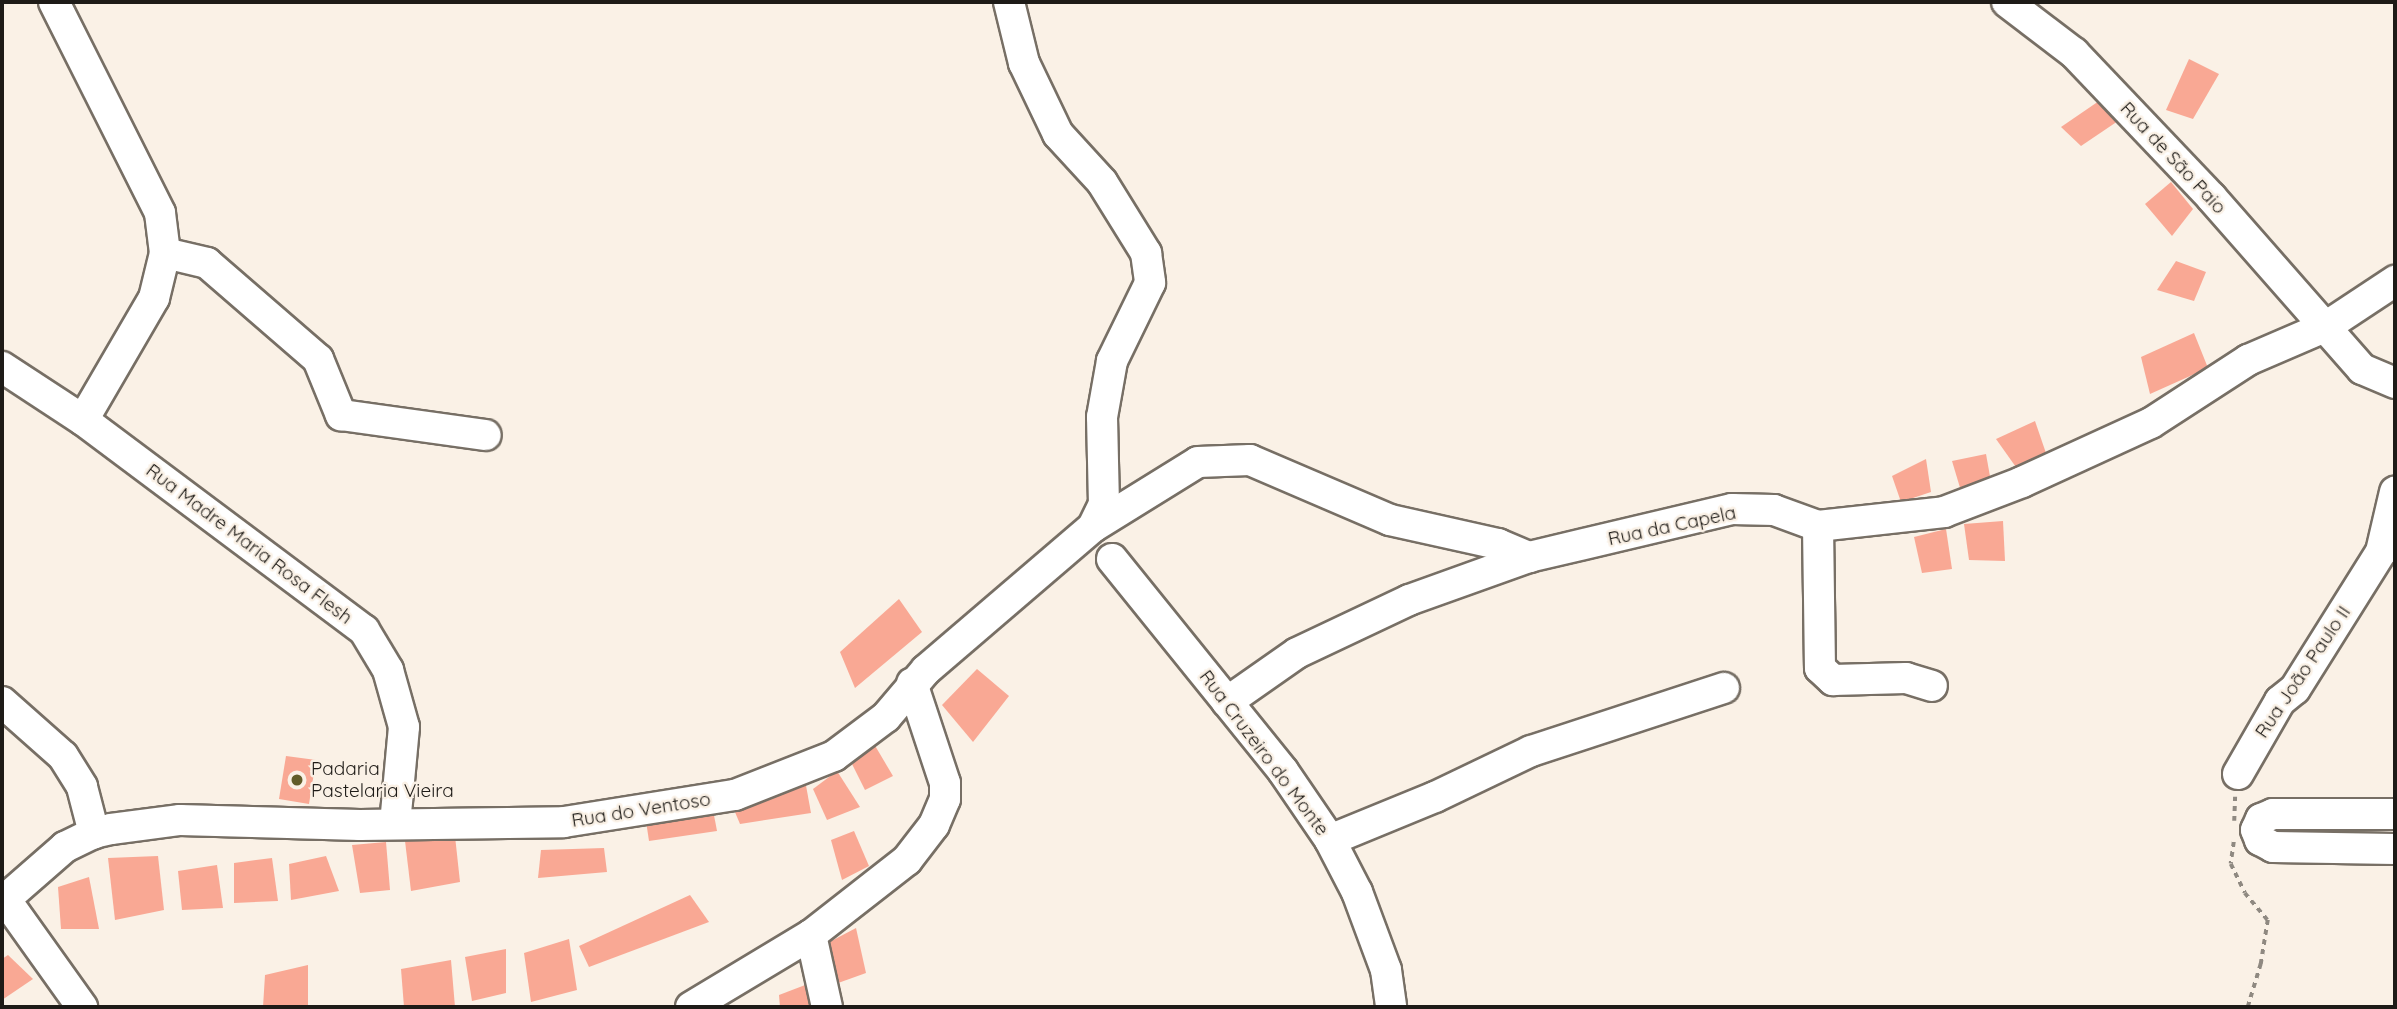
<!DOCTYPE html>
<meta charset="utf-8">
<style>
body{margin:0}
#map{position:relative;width:2397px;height:1009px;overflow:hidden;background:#faf1e6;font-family:Quicksand,sans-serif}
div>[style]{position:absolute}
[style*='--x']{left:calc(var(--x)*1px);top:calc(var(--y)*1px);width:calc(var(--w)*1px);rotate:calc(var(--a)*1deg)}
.building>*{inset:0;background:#f9a894}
.path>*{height:3.5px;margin-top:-1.75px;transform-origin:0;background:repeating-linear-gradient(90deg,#8f8981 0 5px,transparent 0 10px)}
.roads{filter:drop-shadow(2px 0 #776f65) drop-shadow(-2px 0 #776f65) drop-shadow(0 2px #776f65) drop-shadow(0 -2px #776f65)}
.minor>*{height:30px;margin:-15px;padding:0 15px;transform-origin:15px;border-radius:15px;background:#fff}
.dots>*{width:19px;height:19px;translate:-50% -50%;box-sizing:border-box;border:4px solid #faf1e6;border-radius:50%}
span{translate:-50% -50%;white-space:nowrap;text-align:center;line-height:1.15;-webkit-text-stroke:5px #faf1e6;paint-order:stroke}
.street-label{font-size:19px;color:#1e1b17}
.poi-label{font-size:19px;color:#1e1b17}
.left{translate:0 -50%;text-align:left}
.frame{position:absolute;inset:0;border:4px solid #1e1b17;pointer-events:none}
</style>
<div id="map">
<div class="building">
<div style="clip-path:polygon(2189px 59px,2219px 74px,2193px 119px,2166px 110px)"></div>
<div style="clip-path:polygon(2099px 101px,2118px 121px,2081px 146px,2061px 127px)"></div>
<div style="clip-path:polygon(2171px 182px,2193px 209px,2172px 236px,2145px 204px)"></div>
<div style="clip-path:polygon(2176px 261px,2206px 272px,2194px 301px,2157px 290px)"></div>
<div style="clip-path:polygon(2194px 333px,2208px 368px,2150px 394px,2141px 357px)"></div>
<div style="clip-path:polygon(2035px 421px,2048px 459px,2018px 470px,1996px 439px)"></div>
<div style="clip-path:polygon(1986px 454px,1991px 482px,1961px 491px,1952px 461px)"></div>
<div style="clip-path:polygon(1926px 459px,1931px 492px,1901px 502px,1892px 476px)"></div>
<div style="clip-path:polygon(2003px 521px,2005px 561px,1969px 560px,1964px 524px)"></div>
<div style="clip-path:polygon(1946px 529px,1952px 569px,1922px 573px,1914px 537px)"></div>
<div style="clip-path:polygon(899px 599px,922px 632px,855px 688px,840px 652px)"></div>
<div style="clip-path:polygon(977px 669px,1009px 696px,973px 742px,942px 705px)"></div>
<div style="clip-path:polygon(874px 744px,893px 776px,865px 790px,851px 762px)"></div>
<div style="clip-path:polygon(286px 756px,316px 760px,309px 804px,279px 799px)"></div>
<div style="clip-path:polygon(837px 771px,860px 807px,827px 820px,813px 789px)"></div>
<div style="clip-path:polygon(805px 780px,811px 813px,740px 824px,732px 805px)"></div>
<div style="clip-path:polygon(713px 810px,717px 831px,649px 841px,646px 821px)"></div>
<div style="clip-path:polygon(854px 831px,869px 866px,842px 880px,831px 840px)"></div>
<div style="clip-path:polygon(455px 836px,460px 882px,411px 891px,405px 841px)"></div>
<div style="clip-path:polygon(386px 842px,390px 890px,360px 893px,352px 845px)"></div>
<div style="clip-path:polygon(604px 848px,607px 872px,538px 878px,541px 850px)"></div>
<div style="clip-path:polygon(158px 856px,164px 910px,115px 920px,108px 858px)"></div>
<div style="clip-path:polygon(326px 856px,339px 891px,291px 900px,289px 864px)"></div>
<div style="clip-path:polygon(272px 858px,278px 901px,234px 903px,234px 863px)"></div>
<div style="clip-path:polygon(217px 865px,223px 908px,182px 910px,178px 871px)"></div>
<div style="clip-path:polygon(89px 877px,99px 929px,61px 929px,58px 887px)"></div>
<div style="clip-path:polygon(690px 895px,709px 922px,589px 967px,579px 946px)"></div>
<div style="clip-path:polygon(856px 928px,866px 973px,827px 987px,820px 947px)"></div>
<div style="clip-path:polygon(569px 939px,577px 990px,531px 1002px,524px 953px)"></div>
<div style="clip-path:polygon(506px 949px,506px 993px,472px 1001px,465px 957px)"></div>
<div style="clip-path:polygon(8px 955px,33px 979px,2px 1000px,2px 959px)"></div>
<div style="clip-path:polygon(451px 960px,455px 1007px,404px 1007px,401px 969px)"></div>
<div style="clip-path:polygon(308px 965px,308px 1007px,263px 1007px,265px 975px)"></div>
<div style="clip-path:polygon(813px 982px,818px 1007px,780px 1007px,779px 995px)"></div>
</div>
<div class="path">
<div style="--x:2234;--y:821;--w:24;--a:-88"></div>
<div style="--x:2234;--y:842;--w:22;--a:98"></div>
<div style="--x:2231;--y:864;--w:32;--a:64"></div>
<div style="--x:2245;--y:893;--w:35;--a:50"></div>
<div style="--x:2268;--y:920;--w:45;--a:99"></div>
<div style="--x:2261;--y:964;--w:45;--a:106.8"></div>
</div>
<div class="roads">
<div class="minor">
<div style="--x:54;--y:2;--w:236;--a:63.3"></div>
<div style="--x:160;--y:213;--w:40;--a:82.9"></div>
<div style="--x:165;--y:253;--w:46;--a:103.7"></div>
<div style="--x:154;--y:298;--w:141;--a:120.2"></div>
<div style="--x:1009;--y:2;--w:63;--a:76.2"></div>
<div style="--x:1024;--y:63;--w:79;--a:64.4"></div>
<div style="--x:1058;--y:134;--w:65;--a:47.5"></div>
<div style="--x:1102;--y:182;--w:84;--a:58.2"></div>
<div style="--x:1146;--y:253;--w:30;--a:82"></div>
<div style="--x:1150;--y:283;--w:87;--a:116"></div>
<div style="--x:1112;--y:361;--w:57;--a:100.1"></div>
<div style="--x:1102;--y:417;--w:87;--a:88.7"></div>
<div style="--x:1104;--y:504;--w:25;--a:116"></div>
<div style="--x:2007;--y:2;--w:84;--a:37.3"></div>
<div style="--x:2074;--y:53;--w:199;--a:46.4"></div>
<div style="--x:2211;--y:197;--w:229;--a:48.7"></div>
<div style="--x:2362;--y:369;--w:36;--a:23"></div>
<div style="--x:165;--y:253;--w:43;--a:13.4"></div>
<div style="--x:207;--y:263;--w:147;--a:40.9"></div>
<div style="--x:318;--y:359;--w:61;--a:67.7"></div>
<div style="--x:341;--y:415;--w:146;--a:7.9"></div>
<div style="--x:2;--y:367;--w:97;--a:33.2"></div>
<div style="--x:83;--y:420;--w:351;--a:36.8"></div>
<div style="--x:364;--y:630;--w:47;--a:59"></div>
<div style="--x:388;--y:670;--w:59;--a:74.3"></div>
<div style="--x:404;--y:727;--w:97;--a:95.3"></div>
<div style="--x:1818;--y:526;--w:142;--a:89.2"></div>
<div style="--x:1820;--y:668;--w:18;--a:43"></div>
<div style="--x:1833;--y:680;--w:73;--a:-1.6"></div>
<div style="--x:1906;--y:678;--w:27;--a:17"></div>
<div style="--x:1112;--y:559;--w:272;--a:51.1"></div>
<div style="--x:1283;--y:771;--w:83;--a:55.7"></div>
<div style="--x:1330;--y:840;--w:59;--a:62.6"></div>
<div style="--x:1357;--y:892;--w:83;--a:69.6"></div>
<div style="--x:1386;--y:970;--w:37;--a:82"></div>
<div style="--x:2;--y:702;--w:81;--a:41.5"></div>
<div style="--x:63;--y:756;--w:36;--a:58"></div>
<div style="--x:82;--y:787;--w:48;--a:75.4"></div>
<div style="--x:1227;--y:702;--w:85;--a:-35"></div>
<div style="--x:1297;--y:653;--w:124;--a:-25.3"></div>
<div style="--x:1409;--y:600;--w:127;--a:-19.7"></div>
<div style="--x:2238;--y:774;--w:84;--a:-60.1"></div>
<div style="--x:2280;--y:701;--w:19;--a:-39"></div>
<div style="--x:2295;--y:689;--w:162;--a:-57.9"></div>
<div style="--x:2381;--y:552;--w:62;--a:-76.9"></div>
<div style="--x:2395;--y:814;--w:122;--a:180"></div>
<div style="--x:2273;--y:814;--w:13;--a:157"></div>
<div style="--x:2261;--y:819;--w:12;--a:114"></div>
<div style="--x:2256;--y:830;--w:11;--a:68"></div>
<div style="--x:2260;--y:840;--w:15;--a:28"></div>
<div style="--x:2273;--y:847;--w:122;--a:0.9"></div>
<div style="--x:1330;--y:840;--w:113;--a:-22.3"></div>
<div style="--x:1435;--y:797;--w:106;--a:-25.6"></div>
<div style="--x:1531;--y:751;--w:203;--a:-18.1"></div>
<div style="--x:5;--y:899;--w:133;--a:54.5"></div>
<div style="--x:2;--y:902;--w:84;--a:-41.1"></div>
<div style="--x:65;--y:847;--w:32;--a:-26"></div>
<div style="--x:94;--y:833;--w:17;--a:-13"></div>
<div style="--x:111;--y:829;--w:70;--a:-7.4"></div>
<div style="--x:180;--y:820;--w:180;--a:1.6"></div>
<div style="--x:360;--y:825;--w:204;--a:-0.8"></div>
<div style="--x:564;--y:822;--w:173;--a:-9"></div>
<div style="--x:735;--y:795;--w:106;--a:-21.5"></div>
<div style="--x:834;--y:756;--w:65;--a:-36.9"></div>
<div style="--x:886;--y:717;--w:62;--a:-49.6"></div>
<div style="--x:926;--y:670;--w:220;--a:-40.6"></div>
<div style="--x:1093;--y:527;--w:123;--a:-31.8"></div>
<div style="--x:1198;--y:462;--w:52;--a:-2.2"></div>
<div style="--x:1250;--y:460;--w:152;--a:23.2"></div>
<div style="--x:1390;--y:520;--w:111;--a:12.5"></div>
<div style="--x:1498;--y:544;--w:34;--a:23"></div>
<div style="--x:1529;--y:557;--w:209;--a:-13.3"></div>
<div style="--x:1732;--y:509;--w:42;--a:1.4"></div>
<div style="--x:1774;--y:510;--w:47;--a:20"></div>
<div style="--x:1818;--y:526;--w:127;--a:-6.3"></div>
<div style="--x:1944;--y:512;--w:84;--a:-21"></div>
<div style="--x:2022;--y:482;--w:142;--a:-24.6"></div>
<div style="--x:2151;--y:423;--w:116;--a:-33"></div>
<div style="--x:2248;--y:360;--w:86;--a:-23.3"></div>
<div style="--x:2327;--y:326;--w:82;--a:-33.5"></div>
<div style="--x:811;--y:935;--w:74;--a:77.5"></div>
<div style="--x:691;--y:1007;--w:140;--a:-31"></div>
<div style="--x:811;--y:935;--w:122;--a:-38"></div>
<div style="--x:907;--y:860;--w:44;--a:-52.4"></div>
<div style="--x:934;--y:825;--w:28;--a:-67"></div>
<div style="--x:945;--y:799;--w:16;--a:-90"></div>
<div style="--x:945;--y:783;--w:105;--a:-108.3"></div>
</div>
</div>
<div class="dots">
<div style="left:297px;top:780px;background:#625c29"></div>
</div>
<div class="street-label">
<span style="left:2173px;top:158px;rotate:47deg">Rua de São Paio</span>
<span style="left:1672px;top:526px;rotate:-12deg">Rua da Capela</span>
<span style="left:249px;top:544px;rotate:37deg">Rua Madre Maria Rosa Flesh</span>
<span style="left:2303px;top:672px;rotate:-56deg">Rua João Paulo II</span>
<span style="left:1264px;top:753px;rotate:53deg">Rua Cruzeiro do Monte</span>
<span style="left:641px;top:810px;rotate:-9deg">Rua do Ventoso</span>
</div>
<div class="poi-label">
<span class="left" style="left:311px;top:780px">Padaria<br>Pastelaria Vieira</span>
</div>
<div class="frame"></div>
</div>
